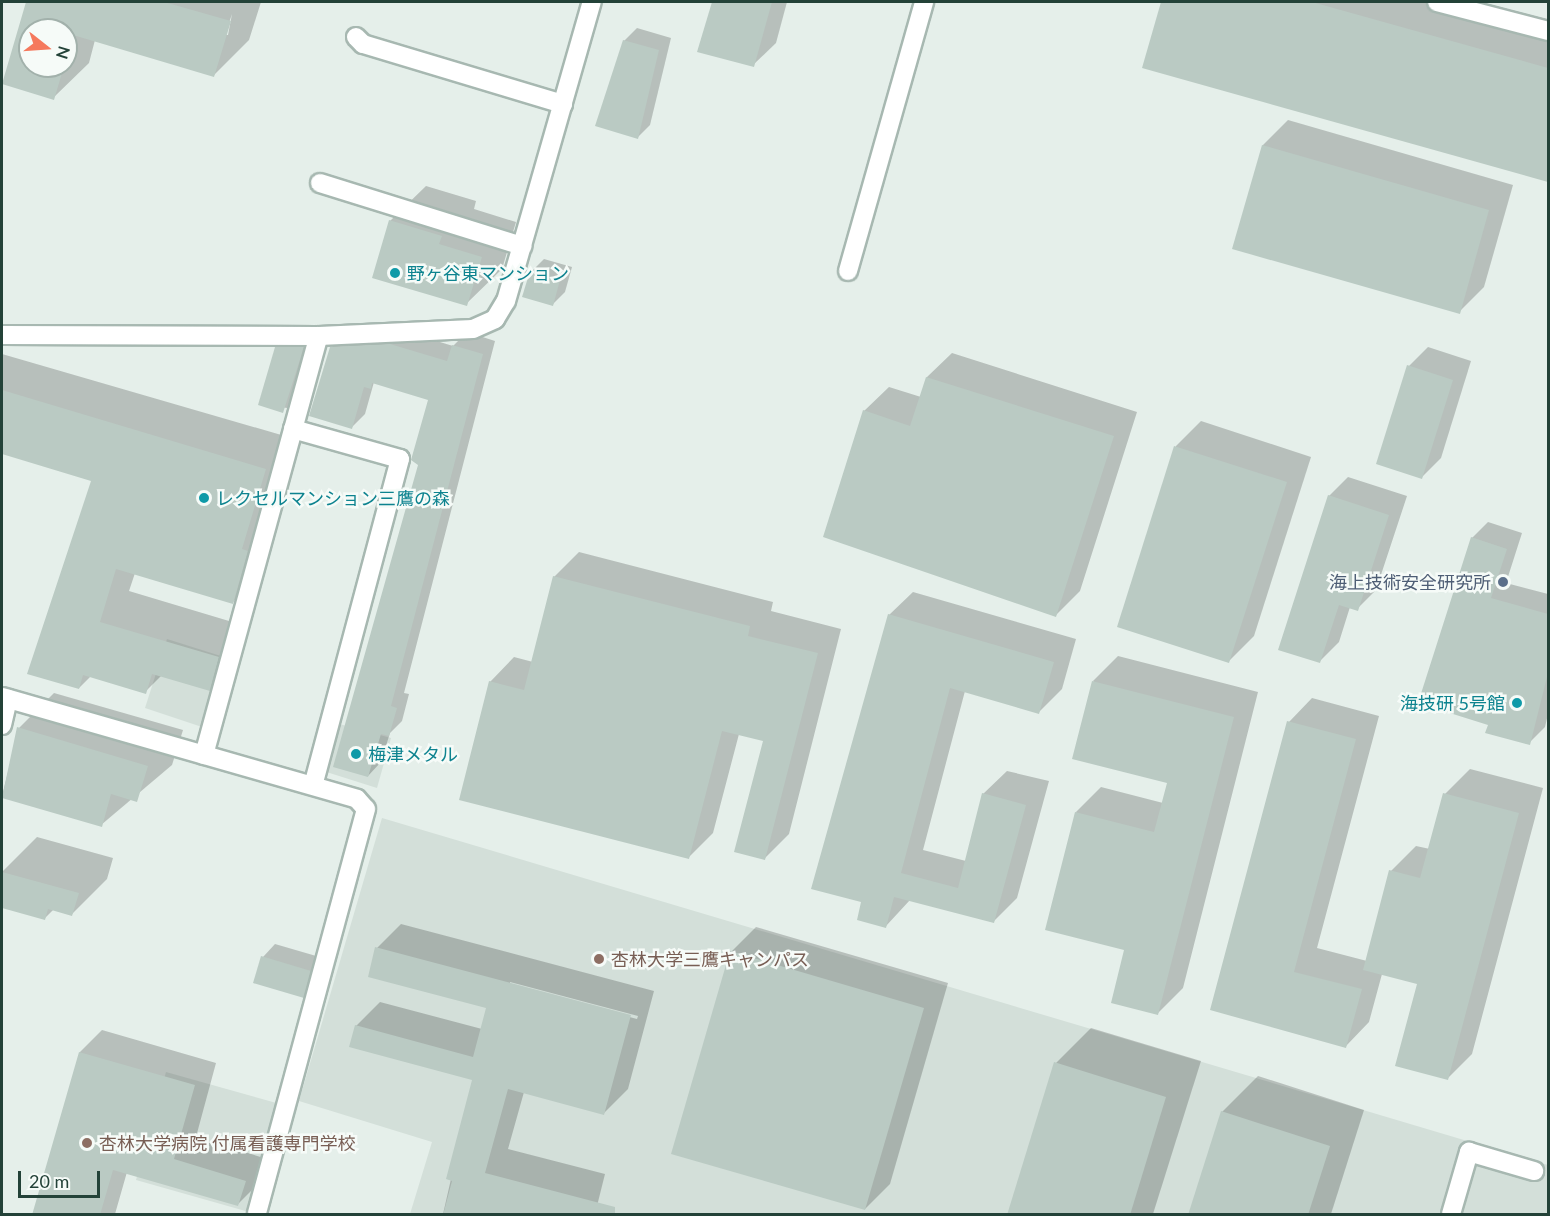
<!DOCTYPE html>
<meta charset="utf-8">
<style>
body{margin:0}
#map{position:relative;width:1550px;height:1216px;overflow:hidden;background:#e5efea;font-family:Lato,"Noto Sans JP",sans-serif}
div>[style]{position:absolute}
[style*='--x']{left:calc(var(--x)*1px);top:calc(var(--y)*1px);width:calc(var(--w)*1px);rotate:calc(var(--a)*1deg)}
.built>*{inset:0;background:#d3dfd9}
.shadow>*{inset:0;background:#0003}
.building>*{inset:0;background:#bacac3}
.roads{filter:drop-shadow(2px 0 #a7b8b1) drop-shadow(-2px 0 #a7b8b1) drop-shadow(0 2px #a7b8b1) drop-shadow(0 -2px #a7b8b1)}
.street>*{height:18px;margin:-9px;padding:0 9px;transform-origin:9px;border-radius:9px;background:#fff}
.secondary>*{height:18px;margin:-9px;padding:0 9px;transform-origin:9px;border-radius:9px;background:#fff}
.dots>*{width:16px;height:16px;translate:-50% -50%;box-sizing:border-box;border:3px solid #f6fbf8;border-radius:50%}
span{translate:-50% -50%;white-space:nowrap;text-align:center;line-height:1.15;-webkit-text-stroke:5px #f6fbf8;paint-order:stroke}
.culture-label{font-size:18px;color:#0d838f}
.left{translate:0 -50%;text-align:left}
.right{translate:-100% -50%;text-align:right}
.service-label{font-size:18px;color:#4e5e75}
.education-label{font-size:18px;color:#785e54}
.frame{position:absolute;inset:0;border:3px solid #234238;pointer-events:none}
.north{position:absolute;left:18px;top:18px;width:60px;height:60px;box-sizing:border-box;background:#f6fbf8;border:2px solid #a2b1ab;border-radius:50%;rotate:107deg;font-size:16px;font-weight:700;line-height:24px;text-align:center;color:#234238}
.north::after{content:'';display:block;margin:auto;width:21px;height:27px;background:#f5795d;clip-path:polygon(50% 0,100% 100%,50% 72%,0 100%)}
.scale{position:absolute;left:18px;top:1171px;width:82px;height:27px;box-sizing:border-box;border:3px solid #234238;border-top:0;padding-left:8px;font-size:18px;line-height:21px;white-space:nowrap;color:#234238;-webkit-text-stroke:4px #f6fbf8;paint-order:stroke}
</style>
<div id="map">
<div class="built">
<div style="clip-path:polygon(167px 639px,224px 657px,202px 727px,145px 708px)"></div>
<div style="clip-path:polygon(332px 722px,391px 738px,377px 788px,317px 769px)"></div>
<div style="clip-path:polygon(382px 818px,1548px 1165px,1548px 1214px,410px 1214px,432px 1142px,299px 1101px)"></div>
<div style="clip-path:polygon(166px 1072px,280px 1104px,249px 1212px,136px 1180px)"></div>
</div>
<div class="shadow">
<div style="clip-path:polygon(evenodd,28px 2px,261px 2px,249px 40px,214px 75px,95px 40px,89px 63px,53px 98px,4px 83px,28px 2px,232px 14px,228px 35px,225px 35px,232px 14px,28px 2px,30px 30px,66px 30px,66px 66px,30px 66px,30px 30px)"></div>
<div style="clip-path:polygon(713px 2px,787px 2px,776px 43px,753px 65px,698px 51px)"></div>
<div style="clip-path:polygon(1162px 2px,1425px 2px,1548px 36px,1548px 181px,1144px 67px)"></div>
<div style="clip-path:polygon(637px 28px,671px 38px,650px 125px,638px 137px,624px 41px)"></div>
<div style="clip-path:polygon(1288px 120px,1513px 185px,1484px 287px,1459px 312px,1234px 248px,1263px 145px)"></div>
<div style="clip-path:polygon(426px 186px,476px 201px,474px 209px,516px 222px,502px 269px,466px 304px,390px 221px)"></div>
<div style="clip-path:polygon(544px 259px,572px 267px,565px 292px,552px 305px,531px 272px)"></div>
<div style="clip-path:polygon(404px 331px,453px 346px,467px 332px,495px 341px,404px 693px,409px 694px,402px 721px,390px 733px,381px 762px,368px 776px,430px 399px,374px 382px,365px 414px,352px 427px,331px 348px,345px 334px)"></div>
<div style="clip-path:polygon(289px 335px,316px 335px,299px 395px,287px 408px,260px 404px,277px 348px)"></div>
<div style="clip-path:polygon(1428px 347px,1471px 361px,1441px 458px,1422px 477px,1409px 366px)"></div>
<div style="clip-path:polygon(952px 353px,1137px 412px,1080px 591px,1055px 616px,864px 411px,889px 387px,921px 397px,927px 377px)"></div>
<div style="clip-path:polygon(2px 354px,295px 439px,271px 519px,278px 521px,263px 572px,233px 602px,135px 573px,129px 591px,249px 627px,240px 659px,210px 689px,162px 675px,145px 692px,91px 676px,79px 688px,93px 480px,2px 453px)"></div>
<div style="clip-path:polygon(1201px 421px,1311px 457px,1254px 636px,1229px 661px,1118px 626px,1176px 446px)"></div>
<div style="clip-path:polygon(1348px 477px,1407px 496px,1376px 590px,1357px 609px,1350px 607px,1339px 642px,1320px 661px,1329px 496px)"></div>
<div style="clip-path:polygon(1488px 522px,1522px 533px,1506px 583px,1548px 594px,1548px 714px,1545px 727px,1529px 743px,1472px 538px)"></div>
<div style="clip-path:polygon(579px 552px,773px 602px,771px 611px,841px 629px,789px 834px,765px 858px,764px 740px,739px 734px,713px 833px,689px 857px,490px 682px,514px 657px,533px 662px,554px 577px)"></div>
<div style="clip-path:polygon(913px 592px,1076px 639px,1062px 689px,1039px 712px,965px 691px,923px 850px,966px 861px,983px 794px,1007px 771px,1049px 781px,1017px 898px,993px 922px,910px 900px,886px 926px,863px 901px,889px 615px)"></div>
<div style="clip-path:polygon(1118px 656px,1258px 692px,1183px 988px,1158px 1013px,1126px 949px,1076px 812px,1101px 787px,1163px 803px,1169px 782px,1093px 681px)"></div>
<div style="clip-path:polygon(54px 693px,183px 730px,172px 765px,101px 825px,2px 796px,19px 728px)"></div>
<div style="clip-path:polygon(1312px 698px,1379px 716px,1317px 948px,1367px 961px,1391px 871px,1416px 846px,1430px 849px,1445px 794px,1470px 769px,1543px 788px,1472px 1054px,1447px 1079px,1418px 983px,1382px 974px,1369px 1022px,1346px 1046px,1212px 1009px,1289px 722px)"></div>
<div style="clip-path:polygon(37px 837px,113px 858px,107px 879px,72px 914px,54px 909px,45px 918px,2px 906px,2px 872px)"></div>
<div style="clip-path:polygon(evenodd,401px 924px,654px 991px,628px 1089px,604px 1113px,524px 1092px,508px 1149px,605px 1174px,595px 1214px,443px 1214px,474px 1078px,356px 1026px,380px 1002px,482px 1029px,488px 1007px,377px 948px,401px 924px,510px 982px,638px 1016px,637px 1019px,510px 985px,510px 982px)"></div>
<div style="clip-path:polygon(756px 927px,948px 983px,890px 1184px,865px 1209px,731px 952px)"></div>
<div style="clip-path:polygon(275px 944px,323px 958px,316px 983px,303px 996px,263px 957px)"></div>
<div style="clip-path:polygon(1091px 1028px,1201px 1061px,1153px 1214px,1009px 1214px,1056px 1063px)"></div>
<div style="clip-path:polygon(102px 1030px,216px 1063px,196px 1137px,267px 1159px,260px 1182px,238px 1204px,127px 1172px,115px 1214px,34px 1214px,80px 1052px)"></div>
<div style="clip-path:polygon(1258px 1076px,1364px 1110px,1331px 1214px,1190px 1214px,1222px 1112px)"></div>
</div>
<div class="building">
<div style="clip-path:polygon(26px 2px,164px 2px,231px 21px,214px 77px,73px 35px,66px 59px,66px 30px,30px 30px,30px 66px,64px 66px,54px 100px,2px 84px)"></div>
<div style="clip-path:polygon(712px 2px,772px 2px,754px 67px,697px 52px)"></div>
<div style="clip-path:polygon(1161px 2px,1312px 2px,1548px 68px,1548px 182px,1142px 68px)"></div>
<div style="clip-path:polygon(623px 40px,659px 50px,638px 139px,595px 126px)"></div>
<div style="clip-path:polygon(1262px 145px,1489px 210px,1460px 314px,1232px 249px)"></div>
<div style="clip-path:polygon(389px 220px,442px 236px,439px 244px,482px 257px,467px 306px,372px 278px)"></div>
<div style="clip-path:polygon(530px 271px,560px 280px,553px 306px,522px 297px)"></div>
<div style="clip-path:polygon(390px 344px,447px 361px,452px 345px,483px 354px,391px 706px,397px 708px,389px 736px,381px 734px,368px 777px,333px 767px,418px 465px,411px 460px,428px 400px,372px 383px,371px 389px,364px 387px,352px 429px,309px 416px,330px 347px)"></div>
<div style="clip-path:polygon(275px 347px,304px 347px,283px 413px,258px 405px)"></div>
<div style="clip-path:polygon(1407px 365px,1453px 380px,1422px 479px,1376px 464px)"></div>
<div style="clip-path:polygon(926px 377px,1114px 436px,1056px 617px,823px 537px,863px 410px,910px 426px)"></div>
<div style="clip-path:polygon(2px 390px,266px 469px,242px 549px,248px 551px,233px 604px,116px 569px,100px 622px,219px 657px,210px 691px,152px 674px,146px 694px,83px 675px,79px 689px,27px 674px,91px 481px,2px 454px)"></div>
<div style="clip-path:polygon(1174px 446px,1287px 482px,1229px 663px,1117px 627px)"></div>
<div style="clip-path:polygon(1328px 495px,1389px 515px,1358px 611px,1339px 605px,1320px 663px,1278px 650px)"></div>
<div style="clip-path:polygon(1471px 537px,1507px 549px,1491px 598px,1548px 614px,1548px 673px,1530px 745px,1485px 733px,1488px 725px,1418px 703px)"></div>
<div style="clip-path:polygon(553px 576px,750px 626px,748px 636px,818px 653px,765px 860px,734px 852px,763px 741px,722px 731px,689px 859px,459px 800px,489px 681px,524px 690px)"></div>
<div style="clip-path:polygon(888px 614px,1054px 662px,1039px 714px,950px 688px,901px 873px,958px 888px,982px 793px,1026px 805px,994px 923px,894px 897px,886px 928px,857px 920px,861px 902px,811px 889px)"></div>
<div style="clip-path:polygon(1092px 681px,1234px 717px,1158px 1015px,1111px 1003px,1124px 950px,1045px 930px,1075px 812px,1154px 832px,1167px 783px,1072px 759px)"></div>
<div style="clip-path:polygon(1287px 721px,1356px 739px,1294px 972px,1362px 989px,1346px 1048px,1210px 1010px)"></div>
<div style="clip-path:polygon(17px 727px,148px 766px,137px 802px,111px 794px,102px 827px,2px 798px)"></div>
<div style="clip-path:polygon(1443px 793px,1519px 813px,1448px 1080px,1395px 1066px,1417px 984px,1363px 970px,1389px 870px,1420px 878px)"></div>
<div style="clip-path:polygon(2px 872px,79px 893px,72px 916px,48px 909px,45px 920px,2px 908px)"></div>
<div style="clip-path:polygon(375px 947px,631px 1015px,604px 1115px,508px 1089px,485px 1173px,615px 1207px,615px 1215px,443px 1215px,452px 1181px,446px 1179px,472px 1080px,349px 1047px,355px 1025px,473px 1057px,486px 1008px,368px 977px)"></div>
<div style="clip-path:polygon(730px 951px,924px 1008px,865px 1210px,671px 1154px)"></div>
<div style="clip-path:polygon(261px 956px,311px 971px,304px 998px,253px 983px)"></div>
<div style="clip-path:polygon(79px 1052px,195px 1085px,174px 1159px,246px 1181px,238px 1206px,113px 1170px,100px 1215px,32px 1215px)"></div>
<div style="clip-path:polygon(1054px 1062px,1166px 1097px,1130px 1215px,1007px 1215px)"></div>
<div style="clip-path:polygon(1221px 1111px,1330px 1146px,1308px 1215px,1188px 1215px)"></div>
</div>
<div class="roads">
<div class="street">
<div style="--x:356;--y:37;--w:10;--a:45"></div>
<div style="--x:363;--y:44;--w:209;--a:16.7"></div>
<div style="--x:320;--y:183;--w:212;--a:17.3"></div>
<div style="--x:848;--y:271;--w:280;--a:-74.2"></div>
<div style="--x:2;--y:335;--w:317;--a:0.2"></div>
<div style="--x:319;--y:336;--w:154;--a:-2.6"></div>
<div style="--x:473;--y:329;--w:24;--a:-24"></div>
<div style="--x:495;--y:319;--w:21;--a:-59"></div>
<div style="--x:506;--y:301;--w:311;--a:-74"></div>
<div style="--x:293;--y:429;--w:111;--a:15.7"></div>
<div style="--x:400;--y:459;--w:337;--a:104.9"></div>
<div style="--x:2;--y:697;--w:369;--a:16"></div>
<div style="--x:357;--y:799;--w:13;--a:48"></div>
<div style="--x:366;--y:809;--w:419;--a:105.1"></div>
<div style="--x:2;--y:725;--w:27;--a:-77"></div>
<div style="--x:204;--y:755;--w:434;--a:-74.7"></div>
<div style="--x:1469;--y:1152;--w:68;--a:16.3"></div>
</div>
<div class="secondary">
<div style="--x:1437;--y:2;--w:115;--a:14.6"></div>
<div style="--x:1451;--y:1214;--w:65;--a:-73.8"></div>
</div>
</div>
<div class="dots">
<div style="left:395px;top:273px;background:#0f9aa8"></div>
<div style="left:204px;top:498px;background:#0f9aa8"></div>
<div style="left:1503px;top:582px;background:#5c6f8a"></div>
<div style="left:1517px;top:703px;background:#0f9aa8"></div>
<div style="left:356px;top:754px;background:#0f9aa8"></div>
<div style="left:599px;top:959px;background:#8d6e63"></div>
<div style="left:87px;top:1143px;background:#8d6e63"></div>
</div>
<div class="culture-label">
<span class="left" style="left:407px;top:273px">野ヶ谷東マンション</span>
<span class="left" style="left:216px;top:498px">レクセルマンション三鷹の森</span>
<span class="right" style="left:1505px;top:703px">海技研 5号館</span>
<span class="left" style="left:368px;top:754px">梅津メタル</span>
</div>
<div class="service-label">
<span class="right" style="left:1491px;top:582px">海上技術安全研究所</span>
</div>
<div class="education-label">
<span class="left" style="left:611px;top:959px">杏林大学三鷹キャンパス</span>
<span class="left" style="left:99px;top:1143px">杏林大学病院 付属看護専門学校</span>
</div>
<div class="frame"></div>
<div class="north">N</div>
<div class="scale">20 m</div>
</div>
